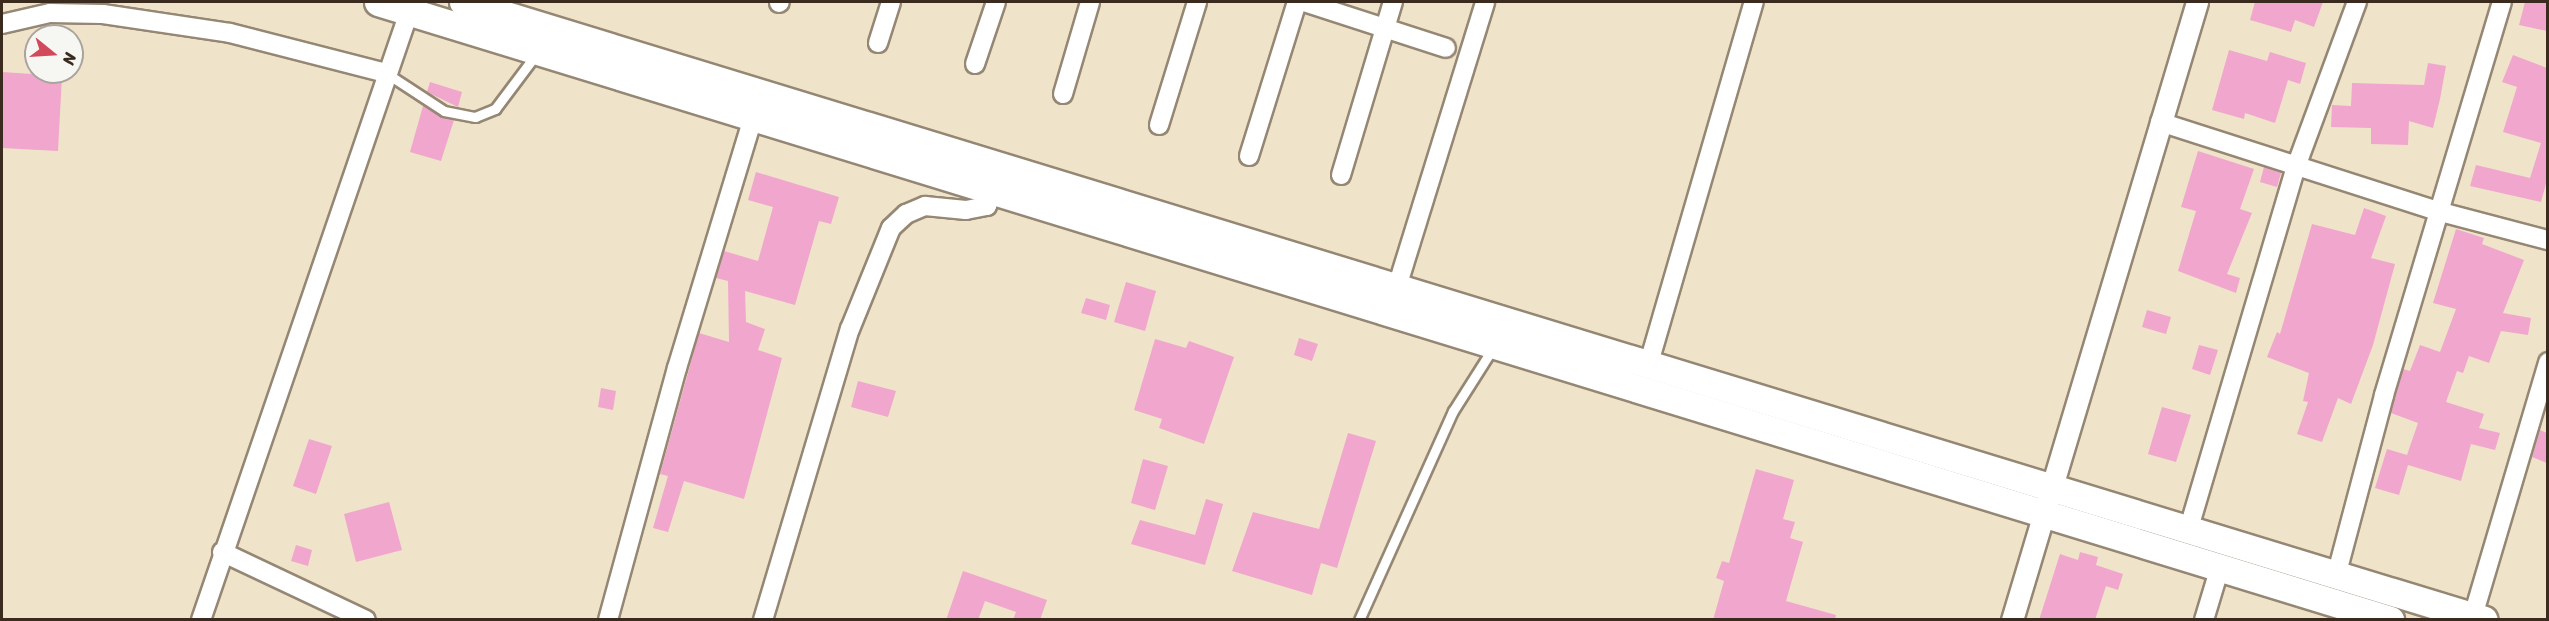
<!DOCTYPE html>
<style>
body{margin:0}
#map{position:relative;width:2549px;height:621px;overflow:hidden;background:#efe4c9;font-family:Sriracha,sans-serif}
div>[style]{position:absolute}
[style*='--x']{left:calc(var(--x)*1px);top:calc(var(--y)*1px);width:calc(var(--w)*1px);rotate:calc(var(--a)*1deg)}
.building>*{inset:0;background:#f1a6cd}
.roads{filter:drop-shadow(2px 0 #958774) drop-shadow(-2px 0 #958774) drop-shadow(0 2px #958774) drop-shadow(0 -2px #958774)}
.service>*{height:9px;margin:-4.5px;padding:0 4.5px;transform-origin:4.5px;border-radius:4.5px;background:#fff}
.minor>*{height:18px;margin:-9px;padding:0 9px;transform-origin:9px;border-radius:9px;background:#fff}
.tertiary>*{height:21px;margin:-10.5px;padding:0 10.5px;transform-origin:10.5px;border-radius:10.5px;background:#fff}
.primary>*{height:27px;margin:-13.5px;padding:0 13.5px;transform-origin:13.5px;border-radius:13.5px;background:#fff}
span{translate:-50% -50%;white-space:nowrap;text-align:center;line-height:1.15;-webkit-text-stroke:4.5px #f6f6f2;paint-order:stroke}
.frame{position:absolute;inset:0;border:3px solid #3b2a1e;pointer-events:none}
.north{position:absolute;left:24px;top:24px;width:60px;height:60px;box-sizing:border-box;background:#f6f6f2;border:2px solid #aba49d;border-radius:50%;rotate:108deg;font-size:16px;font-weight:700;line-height:24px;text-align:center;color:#3b2a1e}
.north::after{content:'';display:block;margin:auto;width:21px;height:27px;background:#d1495b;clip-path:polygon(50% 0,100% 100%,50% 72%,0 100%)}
</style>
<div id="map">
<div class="building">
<div style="clip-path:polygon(2255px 2px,2323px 2px,2314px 27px,2295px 20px,2291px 32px,2250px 20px)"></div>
<div style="clip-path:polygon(2525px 2px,2547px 2px,2547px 31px,2519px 25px)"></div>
<div style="clip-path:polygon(2229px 50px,2267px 61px,2270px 52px,2306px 63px,2300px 84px,2288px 80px,2275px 123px,2245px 113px,2244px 119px,2212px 110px)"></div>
<div style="clip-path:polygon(2513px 55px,2547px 68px,2547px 180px,2541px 202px,2470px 186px,2476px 165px,2530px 178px,2541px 143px,2503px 132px,2517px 87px,2502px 82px)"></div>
<div style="clip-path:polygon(2428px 63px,2446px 66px,2440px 99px,2433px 128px,2409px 121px,2408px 145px,2371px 144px,2371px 128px,2331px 127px,2332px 105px,2351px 106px,2352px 83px,2424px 85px)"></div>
<div style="clip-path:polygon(2px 72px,62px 76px,58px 151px,2px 148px)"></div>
<div style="clip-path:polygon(430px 82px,462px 92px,458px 107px,427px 92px)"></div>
<div style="clip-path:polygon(423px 106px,454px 120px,441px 161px,410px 152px)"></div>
<div style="clip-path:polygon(2198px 151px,2254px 169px,2240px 209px,2252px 213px,2227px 274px,2240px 278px,2236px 293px,2178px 271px,2196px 211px,2181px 207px)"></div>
<div style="clip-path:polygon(2264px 167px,2281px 173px,2277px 187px,2260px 182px)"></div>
<div style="clip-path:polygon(756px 172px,839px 197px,831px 224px,819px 221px,795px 305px,745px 291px,746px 322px,765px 329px,758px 350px,782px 358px,744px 499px,684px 481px,668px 532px,653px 528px,668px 476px,660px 474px,699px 333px,729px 342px,728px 281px,716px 278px,724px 251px,758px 261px,773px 207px,748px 200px)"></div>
<div style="clip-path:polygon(2364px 208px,2386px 216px,2371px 258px,2395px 264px,2373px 345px,2351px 404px,2338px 398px,2322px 442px,2297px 434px,2308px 402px,2303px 401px,2309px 373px,2267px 357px,2277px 332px,2280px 334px,2312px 224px,2355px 235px)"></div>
<div style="clip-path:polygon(2456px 229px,2484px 238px,2482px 244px,2524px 260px,2503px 313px,2531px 318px,2528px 335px,2501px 331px,2489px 363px,2469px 356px,2463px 373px,2457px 371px,2446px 402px,2484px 414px,2479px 428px,2500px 433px,2495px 450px,2471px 444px,2461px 481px,2408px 465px,2399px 495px,2375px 488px,2387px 449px,2407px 455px,2418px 423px,2391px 413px,2403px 369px,2410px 371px,2420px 345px,2440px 352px,2456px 309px,2433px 303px)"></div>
<div style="clip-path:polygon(1126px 282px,1156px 291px,1145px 331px,1114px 322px)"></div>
<div style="clip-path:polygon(1086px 298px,1110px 305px,1106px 320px,1081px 313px)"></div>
<div style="clip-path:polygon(2147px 310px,2171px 317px,2166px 334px,2142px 327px)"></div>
<div style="clip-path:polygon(1299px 338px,1318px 344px,1312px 361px,1294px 355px)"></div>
<div style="clip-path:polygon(1155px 339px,1186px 348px,1189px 341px,1234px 357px,1204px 444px,1159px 428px,1162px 419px,1134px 410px)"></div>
<div style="clip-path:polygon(2199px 345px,2218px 350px,2210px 375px,2192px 369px)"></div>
<div style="clip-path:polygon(858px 381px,896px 391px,888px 417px,851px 407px)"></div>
<div style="clip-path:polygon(601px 388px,616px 391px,613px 410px,598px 407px)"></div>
<div style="clip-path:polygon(2162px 407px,2191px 415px,2176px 462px,2148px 454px)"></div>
<div style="clip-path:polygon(2540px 430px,2547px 433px,2547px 463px,2532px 457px)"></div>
<div style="clip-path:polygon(1348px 433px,1376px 441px,1337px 568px,1321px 563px,1312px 595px,1232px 571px,1253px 512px,1319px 529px)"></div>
<div style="clip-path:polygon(309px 439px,332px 446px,316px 494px,293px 486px)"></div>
<div style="clip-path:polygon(1143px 459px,1168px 466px,1155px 510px,1131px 503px)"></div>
<div style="clip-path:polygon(1756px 469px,1794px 480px,1783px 519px,1795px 522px,1790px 538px,1803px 542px,1786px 601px,1836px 615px,1835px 620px,1713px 620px,1724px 581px,1716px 578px,1722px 561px,1729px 563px)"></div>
<div style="clip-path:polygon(1206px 499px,1223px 504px,1205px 565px,1131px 544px,1140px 520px,1195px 535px)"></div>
<div style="clip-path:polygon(389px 502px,402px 550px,356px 562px,344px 514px)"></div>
<div style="clip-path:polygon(296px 545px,312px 550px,308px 566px,291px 561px)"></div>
<div style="clip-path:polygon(2080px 552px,2098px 557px,2096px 565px,2123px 574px,2118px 590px,2106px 586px,2095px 620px,2039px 620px,2060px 554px,2078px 560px)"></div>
<div style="clip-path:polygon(963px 571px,1047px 600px,1040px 620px,1013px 620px,1016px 612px,985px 601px,978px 620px,946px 620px)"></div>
</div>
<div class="roads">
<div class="service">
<div style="--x:386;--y:73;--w:69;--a:33.2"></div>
<div style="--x:444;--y:111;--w:32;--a:11"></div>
<div style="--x:475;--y:117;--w:22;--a:-22"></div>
<div style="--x:495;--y:109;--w:70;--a:-53.1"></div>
<div style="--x:1359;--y:620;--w:229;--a:-65.8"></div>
<div style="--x:1453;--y:411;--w:75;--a:-57.6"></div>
</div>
<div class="minor">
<div style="--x:1304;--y:2;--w:149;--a:17.9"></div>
<div style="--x:779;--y:3;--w:1;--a:-45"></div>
<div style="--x:2;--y:24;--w:49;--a:-12.9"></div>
<div style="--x:50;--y:13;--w:53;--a:1.1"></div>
<div style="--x:103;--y:14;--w:128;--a:8.5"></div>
<div style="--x:230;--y:33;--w:161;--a:14.4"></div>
<div style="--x:878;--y:43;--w:43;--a:-72.4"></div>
<div style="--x:975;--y:64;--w:65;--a:-71.3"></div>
<div style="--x:1063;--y:94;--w:96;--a:-73.6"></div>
<div style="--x:2160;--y:122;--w:295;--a:17.8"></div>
<div style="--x:2441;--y:212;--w:111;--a:14.7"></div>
<div style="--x:1159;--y:125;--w:129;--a:-72.8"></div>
<div style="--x:1249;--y:156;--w:161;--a:-72.7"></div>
<div style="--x:1341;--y:175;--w:181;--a:-73.3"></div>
<div style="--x:1397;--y:287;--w:298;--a:-72.8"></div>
<div style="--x:1648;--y:366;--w:379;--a:-73.8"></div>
<div style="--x:2188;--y:531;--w:383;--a:-73.5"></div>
<div style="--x:2297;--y:164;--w:173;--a:-69.7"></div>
<div style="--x:222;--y:552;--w:159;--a:25.3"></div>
<div style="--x:2336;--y:576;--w:187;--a:-75.1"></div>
<div style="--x:2384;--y:395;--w:410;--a:-73.3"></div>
<div style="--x:2473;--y:616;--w:265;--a:-73.5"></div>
<div style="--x:201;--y:620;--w:643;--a:-71.11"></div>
<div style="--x:608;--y:620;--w:261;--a:-74.7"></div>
<div style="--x:677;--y:368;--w:261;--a:-73.1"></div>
<div style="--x:763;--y:620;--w:304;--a:-73.4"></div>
<div style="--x:850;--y:329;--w:109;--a:-67.9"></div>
<div style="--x:891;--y:228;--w:21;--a:-43"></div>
<div style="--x:906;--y:214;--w:21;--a:-23"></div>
<div style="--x:925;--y:206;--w:41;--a:5.6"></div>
<div style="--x:966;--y:210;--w:21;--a:-11"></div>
<div style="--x:987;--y:206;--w:27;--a:-73"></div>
<div style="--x:2204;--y:620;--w:55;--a:-73.2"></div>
</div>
<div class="tertiary">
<div style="--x:2012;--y:620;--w:645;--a:-73.33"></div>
</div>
<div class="primary">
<div style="--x:378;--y:2;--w:2105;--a:17.07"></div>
<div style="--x:463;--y:2;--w:2113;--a:17"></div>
</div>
</div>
<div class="frame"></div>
<div class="north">N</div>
</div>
